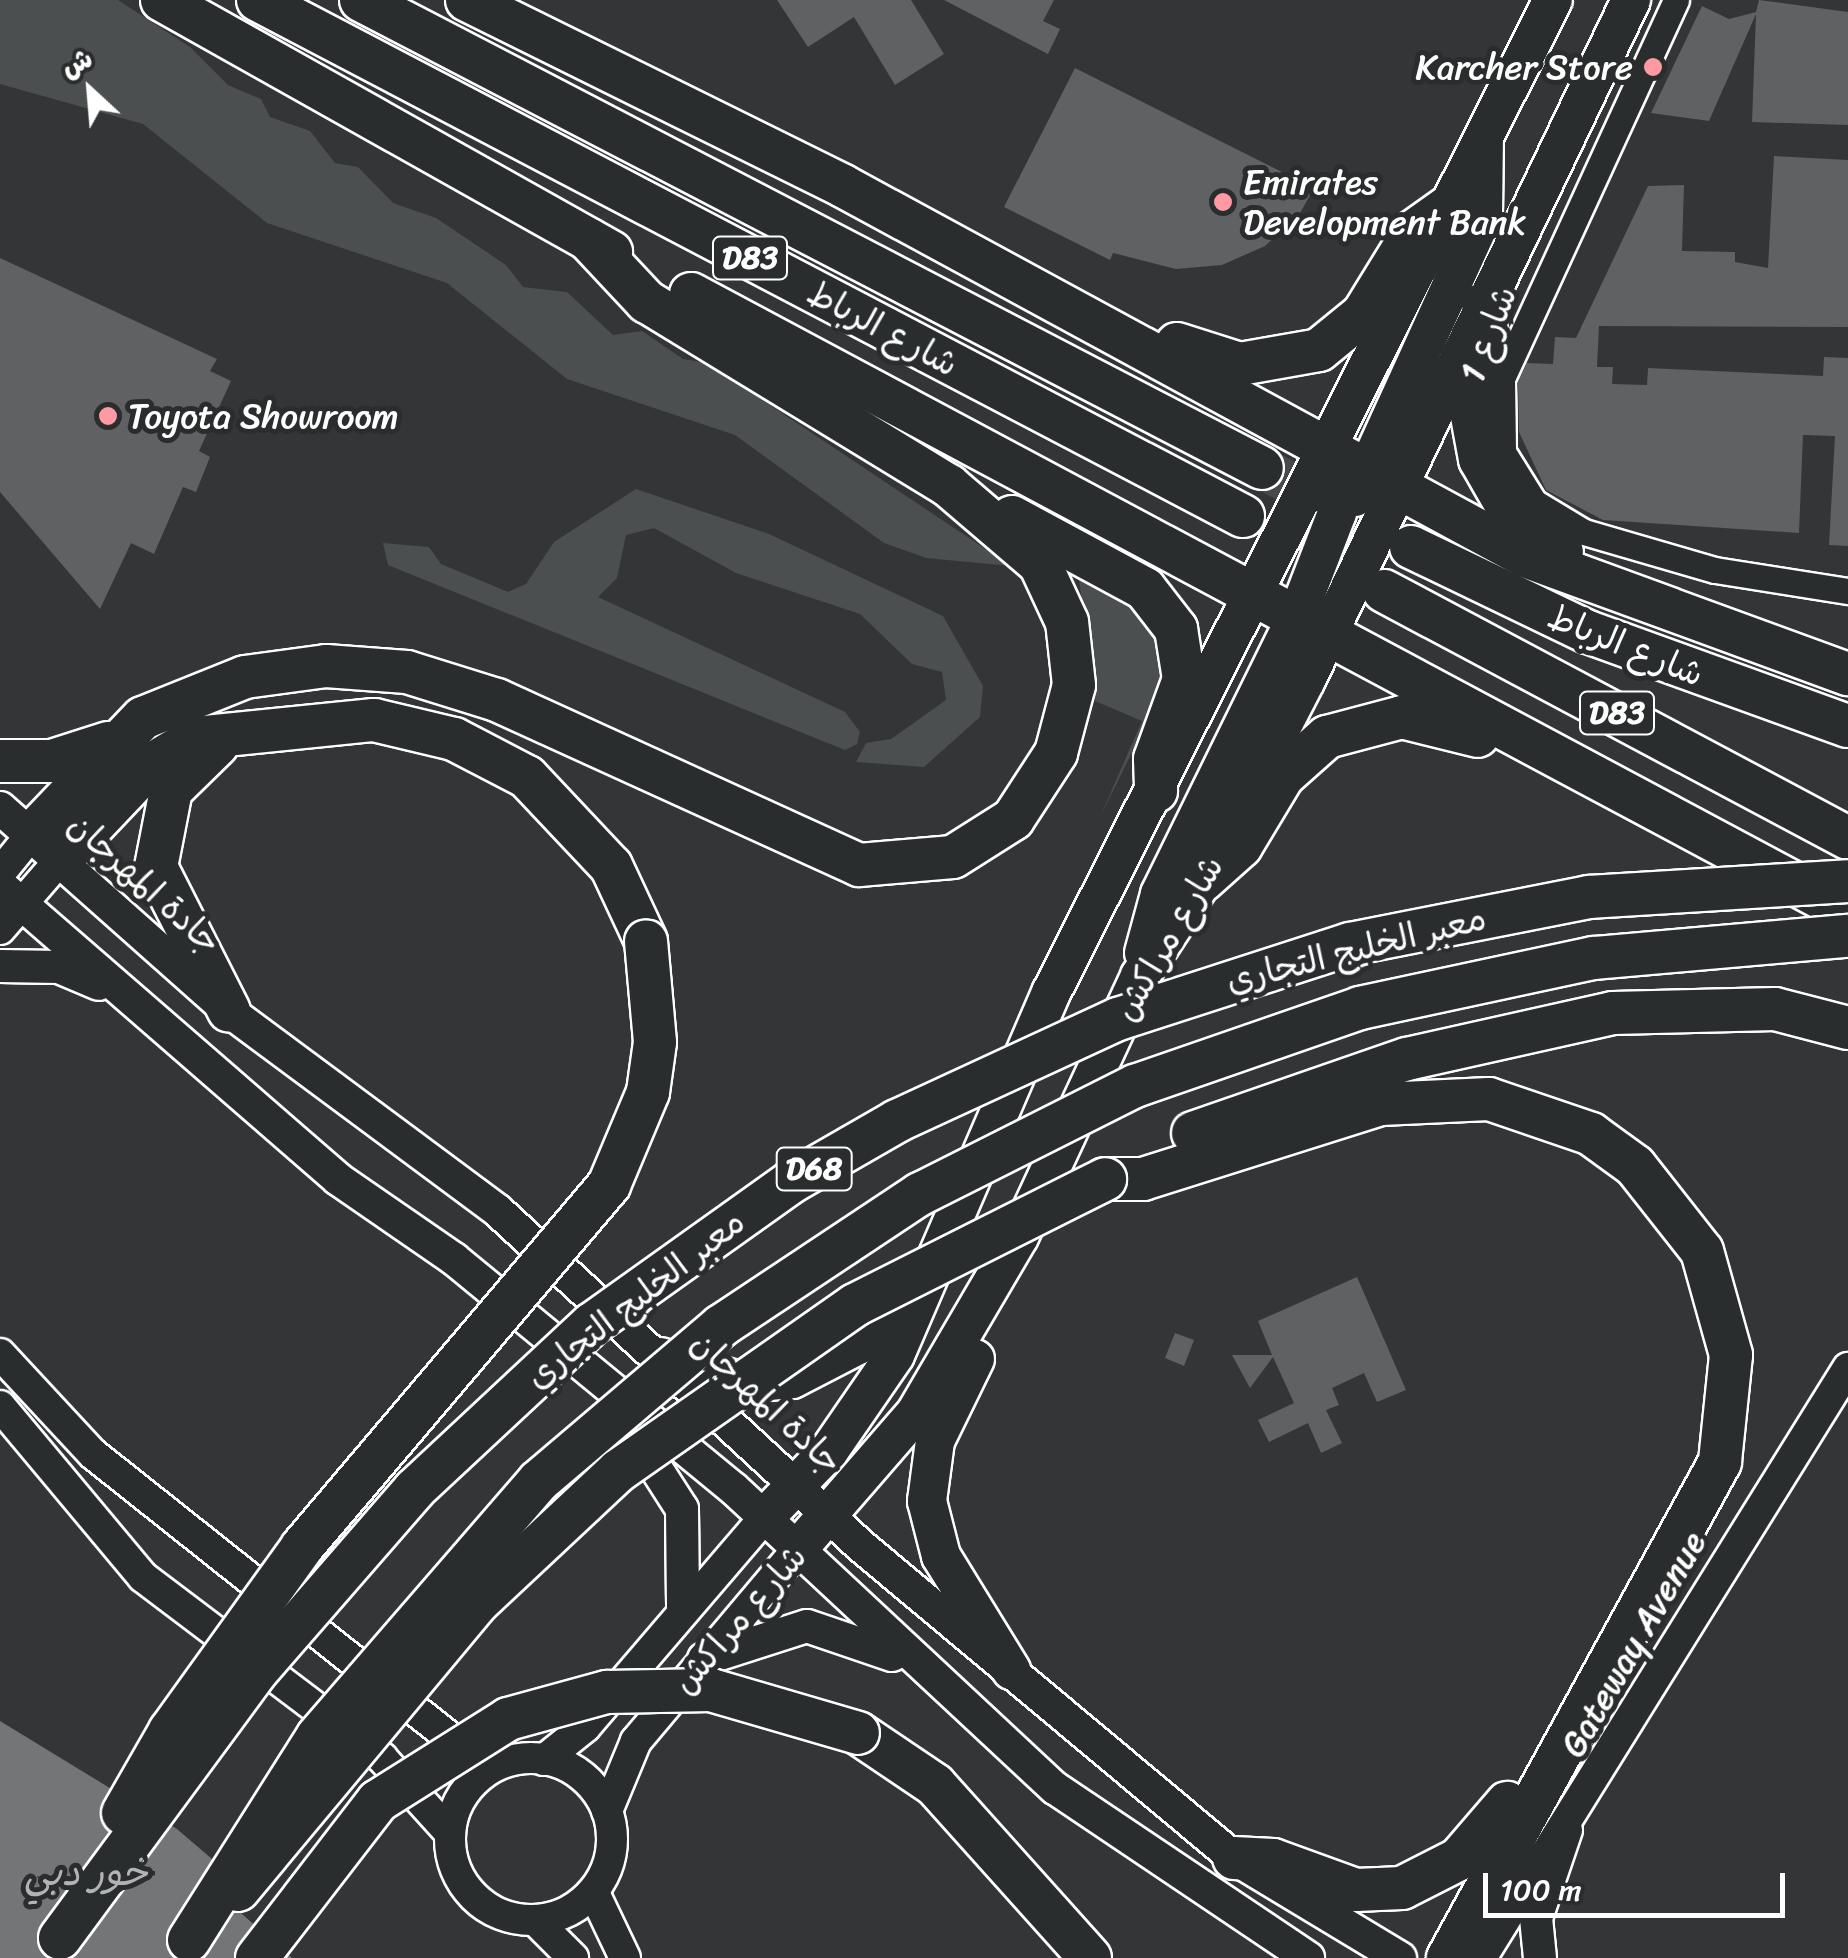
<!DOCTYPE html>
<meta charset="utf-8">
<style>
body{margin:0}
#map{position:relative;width:1848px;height:1958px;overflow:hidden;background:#333536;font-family:Sriracha,"Playpen Sans Arabic",sans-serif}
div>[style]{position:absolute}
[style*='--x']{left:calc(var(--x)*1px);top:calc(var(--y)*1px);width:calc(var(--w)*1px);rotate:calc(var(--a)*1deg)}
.green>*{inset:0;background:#4c4f50}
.water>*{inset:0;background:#737576}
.building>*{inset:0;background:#5f6162}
.motorway-tunnel>*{height:42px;margin-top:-21px;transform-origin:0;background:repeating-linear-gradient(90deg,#47494a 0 42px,transparent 0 63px)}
.roads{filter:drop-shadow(2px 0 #fff) drop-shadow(-2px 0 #fff) drop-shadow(0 2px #fff) drop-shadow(0 -2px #fff)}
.minor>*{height:25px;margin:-12.5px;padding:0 12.5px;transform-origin:12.5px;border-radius:12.5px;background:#2a2d2e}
.tertiary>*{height:30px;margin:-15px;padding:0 15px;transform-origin:15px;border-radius:15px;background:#2a2d2e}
.tertiary>.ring{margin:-15px;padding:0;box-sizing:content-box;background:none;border:30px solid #2a2d2e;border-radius:50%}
.secondary>*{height:32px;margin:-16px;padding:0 16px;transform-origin:16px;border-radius:16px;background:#2a2d2e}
.primary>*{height:38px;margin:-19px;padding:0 19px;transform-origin:19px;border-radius:19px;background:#2a2d2e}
.motorway>*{height:42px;margin:-21px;padding:0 21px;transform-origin:21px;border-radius:21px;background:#2a2d2e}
.bridges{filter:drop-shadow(2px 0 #fff) drop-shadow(-2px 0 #fff) drop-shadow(0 2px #fff) drop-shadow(0 -2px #fff)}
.motorway-bridge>*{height:42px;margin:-21px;padding:0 21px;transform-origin:21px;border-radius:21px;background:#2a2d2e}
.dots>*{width:28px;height:28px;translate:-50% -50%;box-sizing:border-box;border:5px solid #2a2d2e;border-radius:50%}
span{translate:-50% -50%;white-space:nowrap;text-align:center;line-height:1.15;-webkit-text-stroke:10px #2a2d2e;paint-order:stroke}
.shield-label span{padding:2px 8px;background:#2a2d2e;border:2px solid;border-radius:8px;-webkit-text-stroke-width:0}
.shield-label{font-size:32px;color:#fff;font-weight:700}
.poi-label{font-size:35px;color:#fff}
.right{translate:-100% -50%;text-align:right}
.left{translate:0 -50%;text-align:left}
.street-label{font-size:35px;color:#fff}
.water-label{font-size:38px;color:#b2b3b4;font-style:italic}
.north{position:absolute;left:40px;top:40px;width:100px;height:100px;-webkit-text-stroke:8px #2a2d2e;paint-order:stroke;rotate:334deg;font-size:28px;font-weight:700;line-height:40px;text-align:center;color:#fff}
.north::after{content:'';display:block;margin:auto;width:35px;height:45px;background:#fff;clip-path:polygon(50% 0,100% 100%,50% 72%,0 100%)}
.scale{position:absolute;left:1483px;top:1873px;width:302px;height:45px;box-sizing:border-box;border:5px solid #fff;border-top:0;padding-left:12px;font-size:30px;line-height:35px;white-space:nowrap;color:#fff;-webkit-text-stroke:8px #2a2d2e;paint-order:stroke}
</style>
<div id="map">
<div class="green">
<div style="clip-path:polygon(0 0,118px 0,190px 47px,228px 85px,261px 99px,270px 117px,310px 131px,335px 163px,358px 167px,393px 203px,436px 218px,506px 265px,523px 287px,567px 292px,613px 335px,642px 331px,683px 359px,707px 363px,1011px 566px,926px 558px,884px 543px,735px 435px,567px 379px,447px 283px,267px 223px,143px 124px,0 84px)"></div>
<div style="clip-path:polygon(636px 489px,769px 534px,943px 616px,983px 686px,980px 717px,924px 767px,856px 762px,866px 743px,891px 739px,946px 700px,942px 672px,912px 664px,860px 614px,736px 573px,654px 528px,626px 535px,617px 578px,598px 597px,845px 712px,860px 732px,857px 744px,845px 750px,388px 565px,383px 543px,429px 547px,441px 564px,508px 592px,526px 584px,554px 542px)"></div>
<div style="clip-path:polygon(1078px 572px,1135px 606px,1154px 630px,1161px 672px,1152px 712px,1100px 817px,1142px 721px,1095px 701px)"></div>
</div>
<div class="water">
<div style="clip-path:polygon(0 1721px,177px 1829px,212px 1859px,242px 1914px,292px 1958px,0 1958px)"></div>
</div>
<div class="building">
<div style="clip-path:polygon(777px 0,911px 0,944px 54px,895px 85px,854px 17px,808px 47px)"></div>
<div style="clip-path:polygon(944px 0,1054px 0,1043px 21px,1060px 29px,1048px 54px)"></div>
<div style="clip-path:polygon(1759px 0,1848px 12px,1848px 125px,1752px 122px,1756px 14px,1709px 121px,1651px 113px,1702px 6px,1729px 19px,1756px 12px)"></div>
<div style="clip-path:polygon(1075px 68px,1314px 188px,1299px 215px,1265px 246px,1222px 265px,1176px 269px,1113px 253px,1110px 260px,1004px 207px)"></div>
<div style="clip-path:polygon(1774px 156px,1848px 160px,1848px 327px,1599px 326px,1597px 367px,1613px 367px,1612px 384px,1647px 385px,1648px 368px,1823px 376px,1824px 357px,1848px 358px,1848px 546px,1829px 545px,1835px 436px,1803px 435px,1799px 533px,1603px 520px,1546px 490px,1519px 432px,1518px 382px,1527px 363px,1553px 364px,1555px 337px,1576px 338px,1648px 186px,1684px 185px,1682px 251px,1735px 252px,1735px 262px,1768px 268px)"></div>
<div style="clip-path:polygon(0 258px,217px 359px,210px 371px,231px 381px,199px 451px,210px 457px,196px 492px,183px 487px,154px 554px,131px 543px,100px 609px,0 492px)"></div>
<div style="clip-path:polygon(1357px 1277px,1406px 1390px,1377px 1402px,1364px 1373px,1332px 1388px,1339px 1405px,1326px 1410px,1342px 1443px,1321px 1453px,1308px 1423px,1269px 1442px,1258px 1420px,1294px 1403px,1273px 1357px,1250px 1388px,1232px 1355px,1272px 1355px,1258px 1321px)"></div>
<div style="clip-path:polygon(1175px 1333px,1194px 1340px,1184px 1366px,1165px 1358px)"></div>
</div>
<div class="motorway-tunnel">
<div style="--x:1262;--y:468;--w:168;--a:28.1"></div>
</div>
<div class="roads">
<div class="minor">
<div style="--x:1676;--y:0;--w:417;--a:114.7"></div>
<div style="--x:1502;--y:379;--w:73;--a:89.2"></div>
<div style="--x:1503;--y:452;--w:59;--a:58.2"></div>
<div style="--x:1534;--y:502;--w:58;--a:31"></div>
<div style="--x:1584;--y:532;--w:136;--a:16.2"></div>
<div style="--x:1715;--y:570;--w:135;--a:9"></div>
</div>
<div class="tertiary">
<div style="--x:0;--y:873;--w:49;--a:-50.8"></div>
<div style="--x:0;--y:929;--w:90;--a:-49.1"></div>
<div style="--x:0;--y:1354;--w:137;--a:47.1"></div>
<div style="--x:93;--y:1454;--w:505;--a:38.48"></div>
<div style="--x:0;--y:1406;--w:223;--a:50.1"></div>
<div style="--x:143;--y:1577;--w:300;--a:37.1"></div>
<div style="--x:382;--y:1758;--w:101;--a:47.8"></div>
<div class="ring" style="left:450px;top:1758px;width:132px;height:132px"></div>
<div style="--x:544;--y:1760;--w:53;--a:-38.8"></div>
<div style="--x:585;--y:1727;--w:275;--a:-49.4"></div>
<div style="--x:607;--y:1811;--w:76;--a:-67.5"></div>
<div style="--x:636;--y:1741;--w:250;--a:-49.9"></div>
<div style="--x:594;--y:1893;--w:72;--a:64.5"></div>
<div style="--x:535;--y:1920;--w:54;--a:45"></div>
<div style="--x:1481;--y:1958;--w:695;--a:-58.12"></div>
</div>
<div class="secondary">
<div style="--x:0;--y:808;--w:306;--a:41.6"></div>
<div style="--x:229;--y:1011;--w:335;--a:36.6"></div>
<div style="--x:498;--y:1211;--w:494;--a:42.7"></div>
<div style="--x:861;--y:1546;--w:486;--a:39.9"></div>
<div style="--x:1234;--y:1858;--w:194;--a:31.1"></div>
<div style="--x:0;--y:885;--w:448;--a:41"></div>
<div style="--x:338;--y:1179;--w:141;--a:34.6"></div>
<div style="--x:454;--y:1259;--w:362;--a:39.4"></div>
<div style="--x:734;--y:1489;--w:439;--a:43"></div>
<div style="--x:1055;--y:1788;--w:305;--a:33.9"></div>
<div style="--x:0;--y:966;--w:59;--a:1"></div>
<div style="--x:59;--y:967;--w:43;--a:23"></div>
<div style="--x:634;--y:1434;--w:89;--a:57.4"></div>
<div style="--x:682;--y:1509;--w:99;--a:89.4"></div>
<div style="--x:704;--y:1659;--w:108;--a:-17.8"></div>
<div style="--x:807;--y:1626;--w:90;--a:18.8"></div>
<div style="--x:1540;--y:1958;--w:40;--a:-95.7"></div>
<div style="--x:1536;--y:1918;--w:93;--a:-71.2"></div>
</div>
<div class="primary">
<div style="--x:1355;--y:497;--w:309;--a:-65.5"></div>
<div style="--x:1483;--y:216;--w:77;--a:-89.3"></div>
<div style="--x:1144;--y:953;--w:61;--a:-74.8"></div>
<div style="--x:1160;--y:894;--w:312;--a:-63.8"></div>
<div style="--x:1298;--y:614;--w:108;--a:-68.9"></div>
<div style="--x:1337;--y:513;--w:57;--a:-95"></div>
<div style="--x:660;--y:1357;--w:89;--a:17"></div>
<div style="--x:745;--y:1383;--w:47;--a:-4.9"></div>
<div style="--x:792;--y:1379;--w:74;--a:-27.3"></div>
<div style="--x:858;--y:1345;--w:95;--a:-49.3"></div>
<div style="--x:975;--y:1359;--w:91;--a:116"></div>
<div style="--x:935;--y:1441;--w:61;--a:97.6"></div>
<div style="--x:927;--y:1501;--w:57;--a:75.7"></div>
<div style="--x:941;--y:1556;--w:134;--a:58.4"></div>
<div style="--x:764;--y:1518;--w:93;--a:-45.9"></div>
<div style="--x:829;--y:1451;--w:116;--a:-55.5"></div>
<div style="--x:895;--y:1355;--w:396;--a:-66.7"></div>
<div style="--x:1052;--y:991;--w:1110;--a:-63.18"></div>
<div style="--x:797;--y:1550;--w:180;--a:-49.1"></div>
<div style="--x:915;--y:1414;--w:205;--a:-59.6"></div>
<div style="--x:1019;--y:1237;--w:288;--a:-65.1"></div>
<div style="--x:1140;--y:976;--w:115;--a:-56.7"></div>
<div style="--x:1203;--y:880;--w:225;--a:-62.8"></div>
<div style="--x:1306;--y:680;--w:754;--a:-64.45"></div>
</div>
<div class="motorway">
<div style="--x:162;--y:0;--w:515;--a:29.3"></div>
<div style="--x:258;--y:0;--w:1112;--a:27.65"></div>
<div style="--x:361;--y:0;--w:1015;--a:27.45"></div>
<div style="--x:467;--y:0;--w:419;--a:26.3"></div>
<div style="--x:843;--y:186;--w:776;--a:28.48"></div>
<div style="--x:1525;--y:556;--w:344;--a:20.1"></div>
<div style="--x:691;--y:294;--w:1312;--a:28.11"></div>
<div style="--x:1483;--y:304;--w:31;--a:83"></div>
<div style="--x:1487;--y:335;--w:82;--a:100.5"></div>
<div style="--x:1472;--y:416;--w:44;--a:79.5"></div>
<div style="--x:1480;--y:459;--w:64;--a:60.3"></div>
<div style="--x:1512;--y:515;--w:62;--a:36.5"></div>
<div style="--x:1177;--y:344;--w:66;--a:17.6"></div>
<div style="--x:1240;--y:364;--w:80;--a:-10"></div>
<div style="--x:1319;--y:350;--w:57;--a:-39.3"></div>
<div style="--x:1363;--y:314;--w:97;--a:-58.4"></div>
<div style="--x:1414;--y:231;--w:47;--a:-35.4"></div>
<div style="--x:1307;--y:492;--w:44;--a:-14.3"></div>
<div style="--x:1350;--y:481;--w:36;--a:9"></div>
<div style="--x:1012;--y:517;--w:151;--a:28.4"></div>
<div style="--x:1145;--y:589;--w:51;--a:52.2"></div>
<div style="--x:1176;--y:629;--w:51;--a:80.9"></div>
<div style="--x:1184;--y:679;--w:85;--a:109.9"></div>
<div style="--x:1155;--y:759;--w:32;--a:88"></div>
<div style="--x:1411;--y:547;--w:196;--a:25.7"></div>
<div style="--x:1588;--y:632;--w:276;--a:19.9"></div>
<div style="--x:1384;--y:591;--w:526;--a:28.03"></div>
<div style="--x:217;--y:745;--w:64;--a:135.6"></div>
<div style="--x:171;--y:790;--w:78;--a:101"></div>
<div style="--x:156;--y:867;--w:161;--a:63.1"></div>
<div style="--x:0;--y:761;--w:52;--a:0"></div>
<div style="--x:52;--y:761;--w:59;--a:-17.8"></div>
<div style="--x:31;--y:835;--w:162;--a:-46.3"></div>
<div style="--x:143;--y:718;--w:110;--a:-21.9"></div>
<div style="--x:245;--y:677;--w:82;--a:-7.7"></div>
<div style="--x:326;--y:666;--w:81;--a:4.2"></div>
<div style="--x:407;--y:672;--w:94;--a:17.3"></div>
<div style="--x:497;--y:700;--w:398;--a:24.5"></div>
<div style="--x:859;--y:865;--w:94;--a:-4.9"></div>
<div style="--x:953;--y:857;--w:71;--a:-32.3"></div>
<div style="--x:1013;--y:819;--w:79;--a:-56.9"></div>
<div style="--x:1056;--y:753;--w:70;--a:-75.2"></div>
<div style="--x:1074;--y:685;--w:63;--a:-96.3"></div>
<div style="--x:1067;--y:622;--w:64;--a:-115"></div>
<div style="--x:1040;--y:564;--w:120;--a:-139.4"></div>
<div style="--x:949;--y:486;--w:354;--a:-148.6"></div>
<div style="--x:647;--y:302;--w:85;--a:-133.1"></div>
<div style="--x:59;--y:861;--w:131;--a:-46.5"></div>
<div style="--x:149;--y:766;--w:55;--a:-30.8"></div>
<div style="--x:196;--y:738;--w:179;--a:-5.8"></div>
<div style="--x:374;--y:720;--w:82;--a:13.4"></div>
<div style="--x:454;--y:739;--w:82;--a:27.5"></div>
<div style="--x:527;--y:777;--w:122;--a:46.7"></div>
<div style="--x:611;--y:866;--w:83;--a:65"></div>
<div style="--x:1203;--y:880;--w:51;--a:-41.8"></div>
<div style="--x:1241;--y:846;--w:82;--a:-59"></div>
<div style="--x:1283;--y:776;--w:59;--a:-41.6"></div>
<div style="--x:1327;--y:737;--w:78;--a:-14.9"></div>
<div style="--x:1402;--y:717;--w:78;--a:14"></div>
<div style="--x:1193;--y:1133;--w:226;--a:-19.1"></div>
<div style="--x:1407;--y:1059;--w:211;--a:-12.6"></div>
<div style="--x:1613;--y:1013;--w:162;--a:-1.4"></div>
<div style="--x:1775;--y:1009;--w:75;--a:14.6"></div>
<div style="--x:1105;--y:1179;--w:38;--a:0"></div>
<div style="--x:1143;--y:1179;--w:250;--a:-17.5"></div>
<div style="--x:1381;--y:1104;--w:108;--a:-2.7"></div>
<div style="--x:1489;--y:1099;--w:108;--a:18.9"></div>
<div style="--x:1591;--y:1134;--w:54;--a:36"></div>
<div style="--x:1635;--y:1166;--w:108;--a:51.8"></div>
<div style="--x:1702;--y:1251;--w:108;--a:74.4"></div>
<div style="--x:1731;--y:1355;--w:108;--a:95.9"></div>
<div style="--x:1720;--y:1462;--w:566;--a:118.74"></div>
<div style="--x:858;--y:1733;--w:93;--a:34"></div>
<div style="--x:935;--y:1785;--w:232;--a:48.1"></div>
<div style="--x:1234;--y:1858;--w:39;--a:3"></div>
<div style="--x:1273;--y:1860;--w:88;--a:19.9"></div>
<div style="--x:1356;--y:1890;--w:46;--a:-2.5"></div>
<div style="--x:1402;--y:1888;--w:64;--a:-27"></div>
<div style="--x:1459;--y:1859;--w:74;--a:-49.4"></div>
</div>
</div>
<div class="bridges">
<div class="motorway-bridge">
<div style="--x:123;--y:1813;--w:95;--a:-60.2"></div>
<div style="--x:170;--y:1731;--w:226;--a:-54.3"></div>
<div style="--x:302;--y:1547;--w:475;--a:-49.7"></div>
<div style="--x:609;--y:1185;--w:101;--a:-67.2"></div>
<div style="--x:648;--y:1092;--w:50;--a:-82"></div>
<div style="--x:655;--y:1042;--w:101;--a:-95.1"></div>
<div style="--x:238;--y:1890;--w:375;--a:-50.2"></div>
<div style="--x:478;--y:1602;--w:192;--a:-43.1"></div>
<div style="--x:618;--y:1471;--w:289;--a:-35"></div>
<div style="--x:855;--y:1305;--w:280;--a:-26.7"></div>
<div style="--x:60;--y:1938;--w:330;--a:-53.6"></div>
<div style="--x:256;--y:1672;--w:242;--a:-49"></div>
<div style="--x:415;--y:1489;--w:242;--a:-43"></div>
<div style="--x:592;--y:1324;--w:244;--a:-35.5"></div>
<div style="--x:791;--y:1182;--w:122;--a:-29.9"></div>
<div style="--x:897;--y:1121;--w:243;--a:-24.8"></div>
<div style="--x:1118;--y:1019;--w:244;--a:-17.9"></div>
<div style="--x:1350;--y:944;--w:244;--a:-11.1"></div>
<div style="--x:1589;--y:897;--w:259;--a:-3.5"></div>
<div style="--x:189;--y:1940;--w:241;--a:-57.7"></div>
<div style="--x:318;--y:1736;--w:337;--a:-49.1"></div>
<div style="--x:539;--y:1481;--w:239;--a:-40.4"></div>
<div style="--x:721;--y:1326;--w:239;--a:-33.6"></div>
<div style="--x:920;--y:1194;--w:241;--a:-26.7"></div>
<div style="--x:1135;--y:1086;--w:238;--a:-19.1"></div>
<div style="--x:1360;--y:1008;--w:239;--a:-12.1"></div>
<div style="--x:1594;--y:958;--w:255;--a:-5"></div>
<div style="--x:257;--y:1958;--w:198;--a:-52.4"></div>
<div style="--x:378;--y:1801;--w:154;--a:-32.2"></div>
<div style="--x:508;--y:1719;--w:103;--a:-15.3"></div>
<div style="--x:607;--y:1692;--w:104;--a:-1.1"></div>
<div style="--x:711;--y:1690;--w:153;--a:16.3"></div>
</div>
</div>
<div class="dots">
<div style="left:1653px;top:67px;background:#ff9aa2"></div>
<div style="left:1223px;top:202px;background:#ff9aa2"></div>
<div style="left:108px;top:416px;background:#ff9aa2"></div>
</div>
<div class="shield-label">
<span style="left:750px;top:258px">D83</span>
<span style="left:1617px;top:713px">D83</span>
<span style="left:814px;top:1169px">D68</span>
</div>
<div class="poi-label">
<span class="right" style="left:1633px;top:67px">Karcher Store</span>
<span class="left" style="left:1243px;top:202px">Emirates<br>Development Bank</span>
<span class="left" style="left:128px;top:416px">Toyota Showroom</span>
</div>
<div class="street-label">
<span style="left:883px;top:328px;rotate:28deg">شارع الرباط</span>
<span style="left:1488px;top:334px;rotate:-69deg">شارع 1</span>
<span style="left:1626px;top:645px;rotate:22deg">شارع الرباط</span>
<span style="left:145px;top:883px;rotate:42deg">جادة المهرجان</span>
<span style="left:1168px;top:938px;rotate:-60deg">شارع مراكش</span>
<span style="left:1356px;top:949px;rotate:-14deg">معبر الخليج التجاري</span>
<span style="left:635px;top:1299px;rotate:-38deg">معبر الخليج التجاري</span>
<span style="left:767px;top:1402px;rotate:43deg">جادة المهرجان</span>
<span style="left:739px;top:1619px;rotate:-49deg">شارع مراكش</span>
<span style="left:1633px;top:1644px;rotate:-60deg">Gateway Avenue</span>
</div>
<div class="water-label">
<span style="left:86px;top:1873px">خور دبي</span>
</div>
<div class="north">ش</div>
<div class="scale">100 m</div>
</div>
